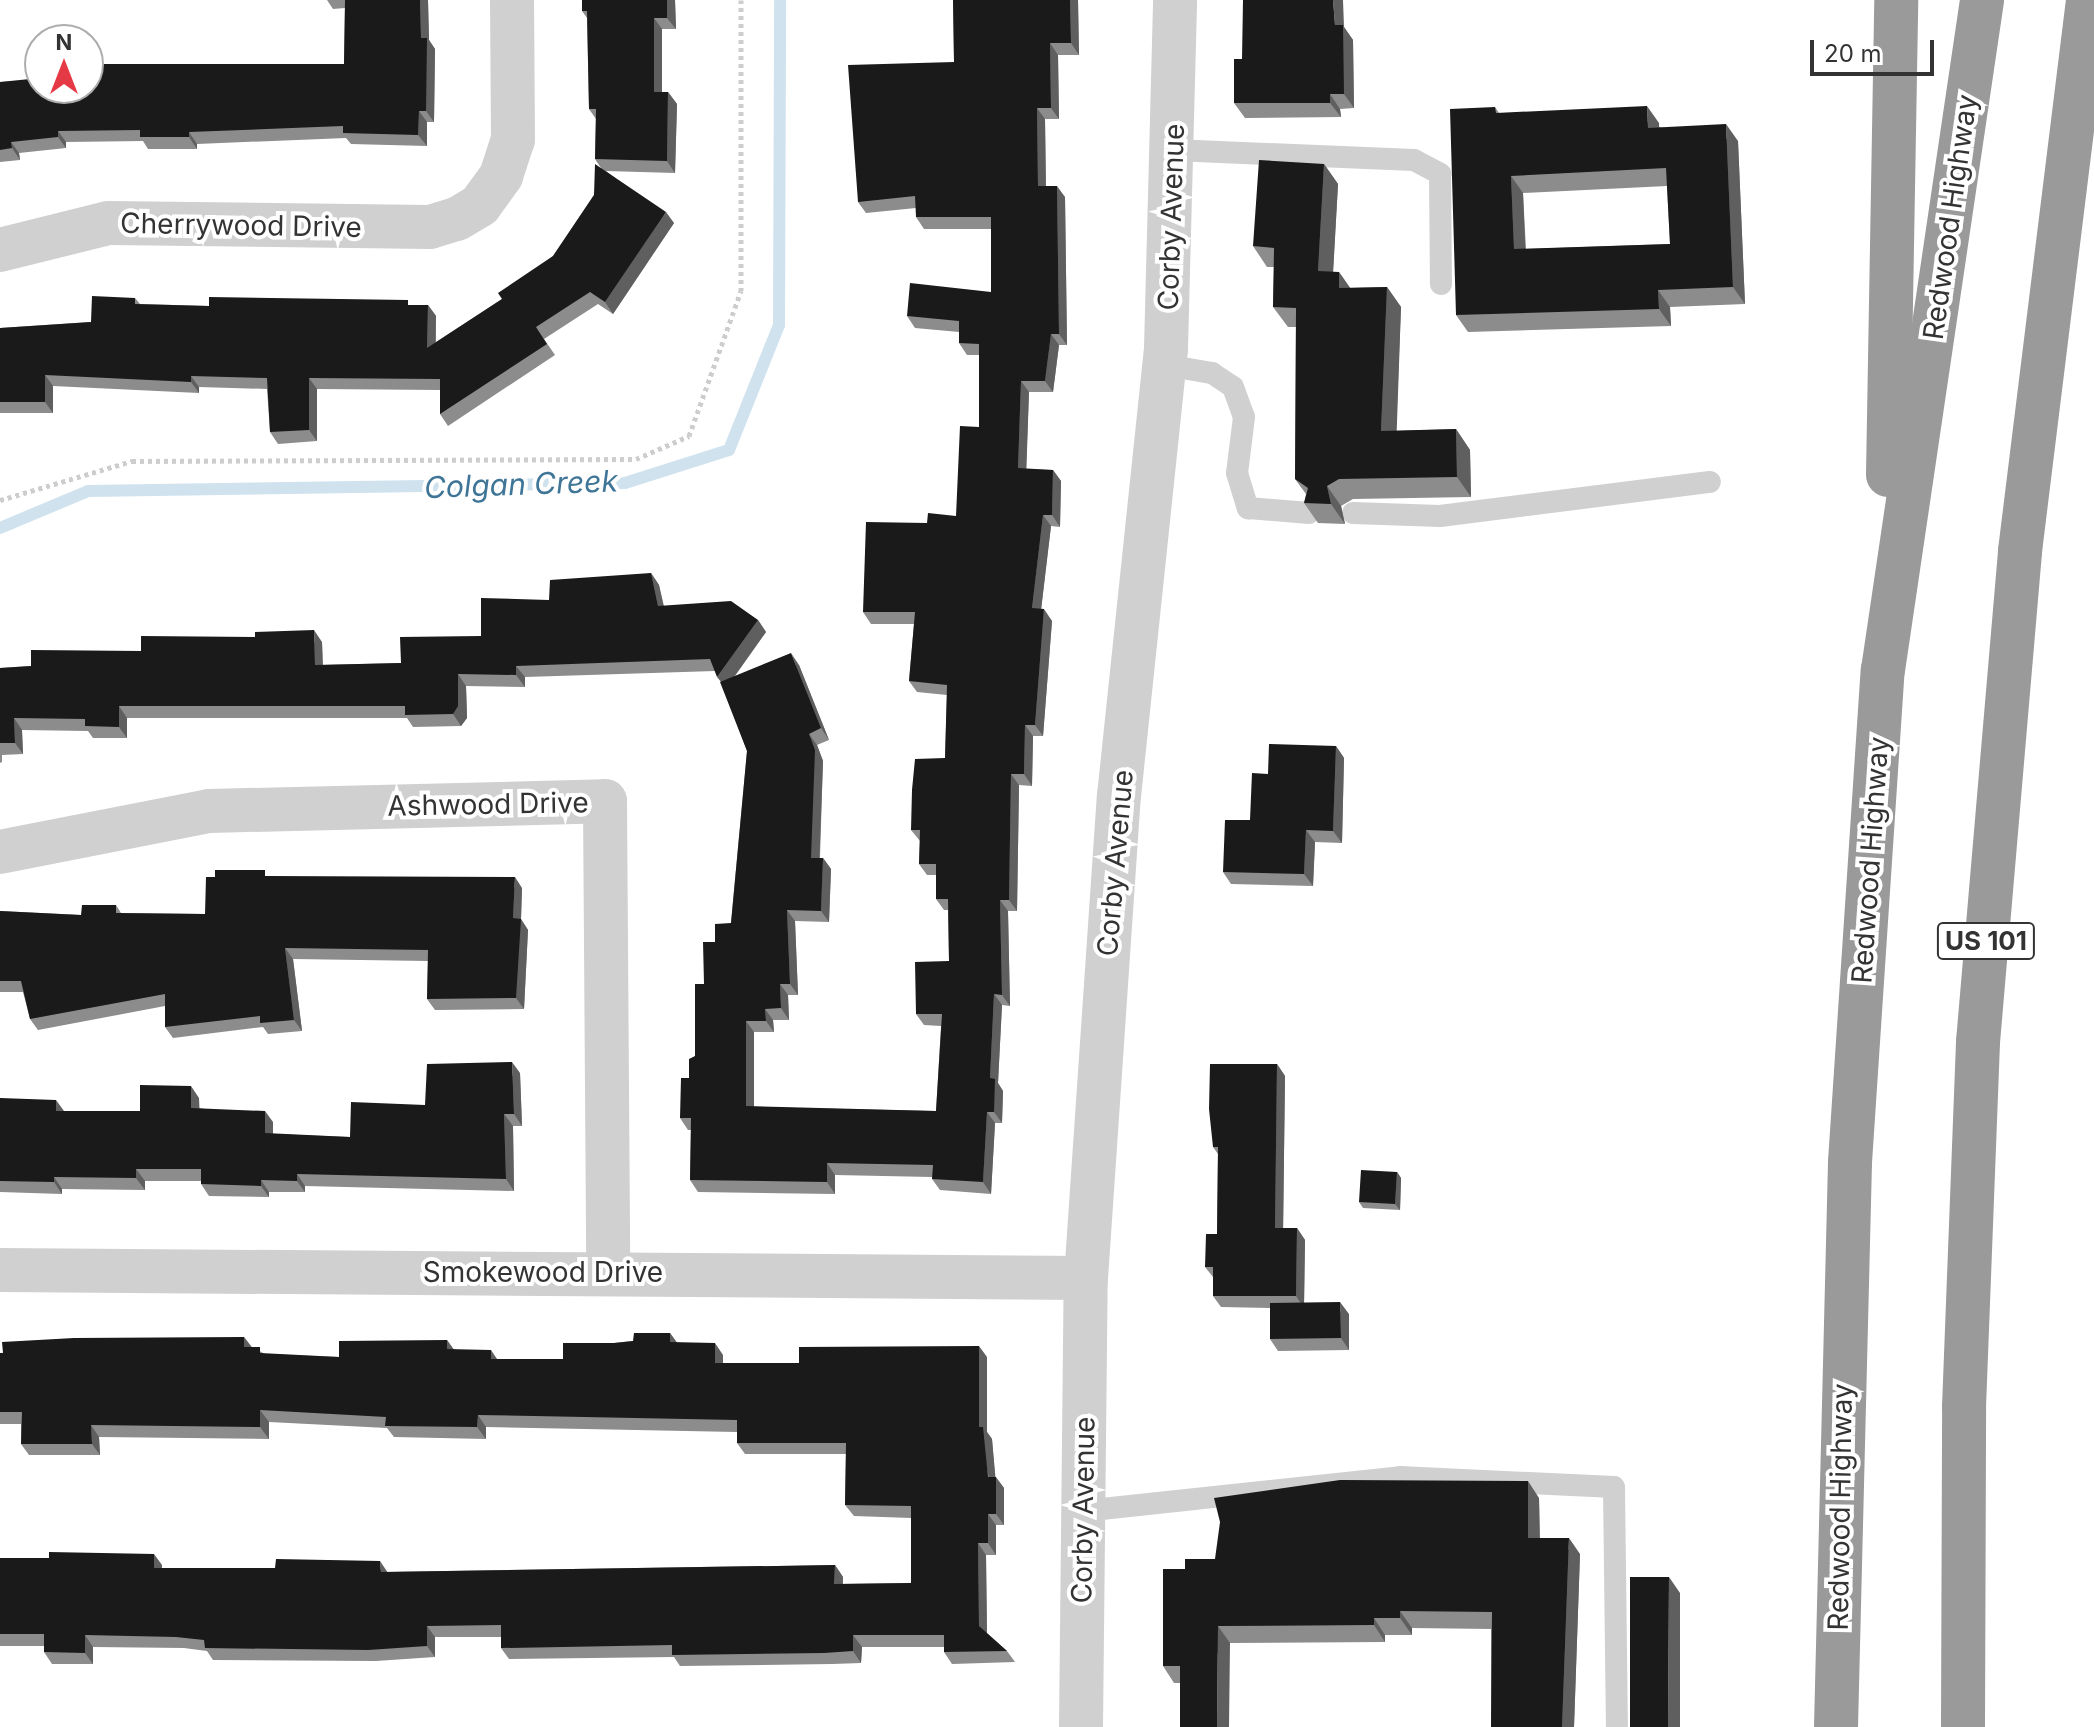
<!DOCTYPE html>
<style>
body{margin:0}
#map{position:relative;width:2094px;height:1727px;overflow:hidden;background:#fff;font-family:Inter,sans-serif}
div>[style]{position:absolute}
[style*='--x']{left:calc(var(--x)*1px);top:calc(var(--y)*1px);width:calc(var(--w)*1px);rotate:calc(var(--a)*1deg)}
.stream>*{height:12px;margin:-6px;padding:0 6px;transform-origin:6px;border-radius:6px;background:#cfe2ee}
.path>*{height:5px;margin-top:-2.5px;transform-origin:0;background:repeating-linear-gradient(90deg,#cdcdcd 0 4px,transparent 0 8px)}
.service>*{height:22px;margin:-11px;padding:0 11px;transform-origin:11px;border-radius:11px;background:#d0d0d0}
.minor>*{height:44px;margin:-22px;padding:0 22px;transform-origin:22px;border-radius:22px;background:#d0d0d0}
.tertiary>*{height:44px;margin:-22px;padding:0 22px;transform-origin:22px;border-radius:22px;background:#d0d0d0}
.motorway>*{height:44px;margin:-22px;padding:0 22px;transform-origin:22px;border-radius:22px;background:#9a9a9a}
.wall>*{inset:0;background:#8c8c8c}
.shaded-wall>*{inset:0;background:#5f5f5f}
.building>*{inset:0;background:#1a1a1a}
span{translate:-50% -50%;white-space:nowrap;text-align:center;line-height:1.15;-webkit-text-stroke:8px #fff;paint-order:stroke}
.shield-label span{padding:2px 6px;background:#fff;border:2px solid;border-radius:6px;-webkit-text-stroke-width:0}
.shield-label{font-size:26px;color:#333;font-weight:700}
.street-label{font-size:28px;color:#333}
.water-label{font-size:30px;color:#3f7597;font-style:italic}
.north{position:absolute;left:24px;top:24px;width:80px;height:80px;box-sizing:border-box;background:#fff;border:2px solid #adadad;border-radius:50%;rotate:0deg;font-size:22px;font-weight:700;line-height:32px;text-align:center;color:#333}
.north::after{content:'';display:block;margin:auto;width:28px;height:36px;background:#e63946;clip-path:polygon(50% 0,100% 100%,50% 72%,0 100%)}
.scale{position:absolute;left:1810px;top:40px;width:124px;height:36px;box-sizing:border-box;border:4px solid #333;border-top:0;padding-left:10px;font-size:24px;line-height:28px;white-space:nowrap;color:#333;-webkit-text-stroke:6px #fff;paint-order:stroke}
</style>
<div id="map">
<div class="stream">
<div style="--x:0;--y:528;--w:95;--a:-22.8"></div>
<div style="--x:88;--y:491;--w:537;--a:-0.85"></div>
<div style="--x:625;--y:483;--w:109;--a:-17.6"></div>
<div style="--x:729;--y:450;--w:135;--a:-68.2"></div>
<div style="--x:779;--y:325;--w:325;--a:-89.8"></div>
</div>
<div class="path">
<div style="--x:0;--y:500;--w:138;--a:-16.5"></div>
<div style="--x:132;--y:461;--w:504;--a:-0.23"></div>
<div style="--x:636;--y:459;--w:58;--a:-23.5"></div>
<div style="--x:689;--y:436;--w:154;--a:-70.3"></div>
<div style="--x:741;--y:291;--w:291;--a:-90"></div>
</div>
<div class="service">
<div style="--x:1173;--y:150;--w:241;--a:2.4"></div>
<div style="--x:1414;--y:160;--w:30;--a:28"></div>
<div style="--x:1440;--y:174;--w:110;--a:89.5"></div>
<div style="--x:1165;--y:365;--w:48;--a:9.7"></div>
<div style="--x:1212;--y:373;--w:25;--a:34"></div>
<div style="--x:1233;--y:387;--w:32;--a:70"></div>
<div style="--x:1244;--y:417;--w:56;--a:97.1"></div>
<div style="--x:1237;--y:473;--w:37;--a:73"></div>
<div style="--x:1248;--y:508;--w:61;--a:4.7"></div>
<div style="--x:1353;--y:513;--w:87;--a:2"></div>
<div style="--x:1440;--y:516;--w:272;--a:-7.2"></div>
<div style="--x:1083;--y:1511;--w:319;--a:-6.1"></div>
<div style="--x:1400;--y:1477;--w:214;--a:2.7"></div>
<div style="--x:1614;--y:1487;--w:240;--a:89.3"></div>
</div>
<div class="minor">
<div style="--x:0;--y:250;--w:111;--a:-14"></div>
<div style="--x:108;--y:223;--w:322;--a:0.7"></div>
<div style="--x:430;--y:227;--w:28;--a:-17"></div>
<div style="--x:457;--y:219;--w:27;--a:-31"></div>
<div style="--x:480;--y:205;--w:36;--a:-54"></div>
<div style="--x:501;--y:176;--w:38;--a:-72"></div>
<div style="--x:513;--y:140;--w:140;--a:-90.4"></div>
<div style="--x:0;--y:852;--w:213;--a:-11.1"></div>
<div style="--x:209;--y:811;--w:396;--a:-1.4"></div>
<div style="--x:605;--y:801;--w:471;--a:89.6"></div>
<div style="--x:0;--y:1270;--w:1086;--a:0.42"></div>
</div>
<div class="tertiary">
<div style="--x:1081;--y:1727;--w:449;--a:-89.4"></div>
<div style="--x:1086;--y:1278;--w:483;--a:-86.1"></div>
<div style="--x:1119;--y:796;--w:450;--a:-84"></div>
<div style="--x:1166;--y:348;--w:348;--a:-88.5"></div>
</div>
<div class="motorway">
<div style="--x:1888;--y:475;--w:475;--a:-89"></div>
<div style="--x:1836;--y:1727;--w:565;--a:-88.58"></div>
<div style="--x:1850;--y:1162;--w:493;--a:-86.2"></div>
<div style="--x:1883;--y:670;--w:677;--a:-81.59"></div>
<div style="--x:1963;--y:1727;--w:320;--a:-89.8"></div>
<div style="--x:1964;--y:1407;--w:365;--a:-87.8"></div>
<div style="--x:1978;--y:1042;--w:493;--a:-85.1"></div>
<div style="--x:2020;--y:551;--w:555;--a:-82.96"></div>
</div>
<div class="wall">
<div style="clip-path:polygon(327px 0,428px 0,429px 40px,435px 49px,434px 122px,427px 122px,427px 146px,351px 144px,346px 138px,197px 144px,197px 149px,148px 149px,143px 141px,66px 142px,66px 148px,19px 153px,20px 160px,0 162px,0 82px,344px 64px,345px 8px,333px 9px)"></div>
<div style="clip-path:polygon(582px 0,675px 0,676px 29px,662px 29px,662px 92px,668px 92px,677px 104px,675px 173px,606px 171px,674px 223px,613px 314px,598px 304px,544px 339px,555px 355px,448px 426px,440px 414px,440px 390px,317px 389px,317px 441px,278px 444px,270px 432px,267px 389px,199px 387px,199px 393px,53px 386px,53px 413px,0 413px,0 328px,91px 322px,135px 298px,140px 304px,209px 306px,428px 305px,436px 316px,436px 342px,502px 299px,553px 256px,594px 195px,601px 168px,595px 159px,596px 119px,589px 109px,587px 18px,582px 11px)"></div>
<div style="clip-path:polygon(953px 0,1078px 0,1079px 55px,1058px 55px,1059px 119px,1045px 119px,1046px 186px,1065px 197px,1067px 345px,1059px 345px,1053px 392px,1029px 392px,1026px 469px,1053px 470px,1061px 481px,1060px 527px,1051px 526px,1041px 609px,1052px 621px,1043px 736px,1033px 736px,1032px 786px,1019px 785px,1017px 911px,1008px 911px,1010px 1006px,1002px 1005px,998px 1083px,1003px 1091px,1002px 1123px,995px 1123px,991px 1194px,940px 1190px,932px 1179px,932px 1177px,835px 1175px,835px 1194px,698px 1192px,690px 1180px,691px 1130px,688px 1130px,680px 1118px,695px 1056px,704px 984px,715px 942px,731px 923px,747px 751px,721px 681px,715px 671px,525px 677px,525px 687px,466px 686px,467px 718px,461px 726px,413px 727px,407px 718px,127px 718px,127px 738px,93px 738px,88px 731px,22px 730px,23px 754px,2px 755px,2px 762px,0 763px,0 668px,31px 666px,141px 651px,322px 642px,323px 665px,401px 663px,481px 636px,549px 600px,651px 573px,659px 585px,664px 606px,758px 620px,766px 632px,735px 676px,799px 665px,829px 740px,817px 745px,823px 761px,820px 858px,823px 858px,831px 869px,829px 922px,795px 921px,798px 995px,788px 995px,789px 1020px,773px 1020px,774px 1032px,754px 1032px,754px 1107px,936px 1111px,941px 1026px,924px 1025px,916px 1014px,949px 961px,948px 910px,944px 910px,936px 899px,936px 875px,927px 875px,919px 864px,920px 841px,911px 830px,945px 758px,947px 695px,917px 692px,909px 681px,914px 624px,871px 624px,863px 612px,927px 523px,956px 516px,979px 427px,979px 355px,967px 355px,959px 343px,959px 332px,915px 328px,907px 316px,991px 292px,991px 229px,924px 229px,916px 217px,916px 208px,866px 213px,858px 202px,954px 62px)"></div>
<div style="clip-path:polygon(1344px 27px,1353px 40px,1354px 108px,1340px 109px,1341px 117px,1245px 118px,1234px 103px)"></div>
<div style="clip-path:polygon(evenodd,1495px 107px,1499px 113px,1659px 123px,1659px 127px,1738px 141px,1745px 304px,1670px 307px,1671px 326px,1468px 332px,1456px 315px,1495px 107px,1667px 186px,1670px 244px,1526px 249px,1523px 193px,1667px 186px)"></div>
<div style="clip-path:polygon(1324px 164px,1338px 184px,1333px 272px,1339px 272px,1350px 288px,1387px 287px,1401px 307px,1396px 431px,1456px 429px,1470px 450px,1471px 497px,1353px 499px,1341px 506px,1345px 524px,1318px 523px,1304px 503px,1306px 494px,1295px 479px,1296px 327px,1288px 327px,1273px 307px,1274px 267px,1267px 267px,1253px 246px)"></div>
<div style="clip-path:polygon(1336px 746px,1344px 758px,1342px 843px,1315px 842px,1313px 886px,1231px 884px,1223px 872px,1250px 820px,1268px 774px)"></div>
<div style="clip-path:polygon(269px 876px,522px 888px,521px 919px,528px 930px,524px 1009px,435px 1010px,427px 999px,428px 961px,293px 959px,302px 1031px,268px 1034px,263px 1027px,173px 1038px,165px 1027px,165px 1006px,38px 1030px,30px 1019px,23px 992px,0 992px,0 911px,81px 915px,116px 905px,121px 913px,205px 914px)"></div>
<div style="clip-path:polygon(1277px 1064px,1285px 1076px,1283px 1228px,1297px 1228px,1305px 1240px,1304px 1303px,1349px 1314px,1349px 1350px,1278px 1351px,1270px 1339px,1270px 1308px,1221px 1307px,1213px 1296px,1213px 1277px,1205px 1267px,1217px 1234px,1218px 1154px,1213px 1147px)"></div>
<div style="clip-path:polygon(520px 1073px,522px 1126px,513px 1126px,514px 1191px,305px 1186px,305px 1192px,269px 1192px,269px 1197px,209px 1196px,201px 1184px,201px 1181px,145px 1181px,145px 1190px,62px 1189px,62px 1194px,0 1192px,0 1098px,64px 1111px,140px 1111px,199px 1098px,199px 1108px,273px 1122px,273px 1134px,350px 1137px,425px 1105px)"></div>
<div style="clip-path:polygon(1397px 1172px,1401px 1178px,1400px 1210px,1363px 1208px,1359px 1202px)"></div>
<div style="clip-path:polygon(670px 1333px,677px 1343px,723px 1355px,723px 1363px,799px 1363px,987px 1357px,987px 1432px,992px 1439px,995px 1477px,1004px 1488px,1004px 1525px,996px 1525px,996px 1555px,986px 1555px,987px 1633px,1007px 1651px,1015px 1662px,952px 1664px,944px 1652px,944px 1647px,862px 1647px,861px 1663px,832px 1664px,680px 1666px,674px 1657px,509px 1659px,501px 1648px,501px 1637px,435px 1637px,435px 1657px,376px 1661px,213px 1660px,207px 1651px,184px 1648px,93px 1647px,93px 1664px,52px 1664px,44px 1652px,44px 1646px,0 1646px,0 1558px,162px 1565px,162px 1568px,387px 1572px,835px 1565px,843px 1577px,843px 1584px,911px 1583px,911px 1518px,854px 1516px,845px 1505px,846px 1454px,745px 1454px,737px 1443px,737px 1432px,486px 1427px,486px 1439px,394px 1437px,387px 1428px,269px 1422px,269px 1439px,99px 1437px,100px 1455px,29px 1455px,21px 1444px,21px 1424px,0 1424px,0 1353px,244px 1337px,252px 1347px,265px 1354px,339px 1357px,447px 1340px,453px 1349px,497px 1359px,563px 1359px,614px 1343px,633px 1341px)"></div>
<div style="clip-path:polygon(1539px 1498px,1540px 1538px,1580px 1554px,1574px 1727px,1491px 1727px,1491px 1629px,1412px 1628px,1412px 1635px,1385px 1635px,1385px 1642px,1230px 1643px,1180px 1683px,1174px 1683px,1163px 1666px,1185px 1569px,1215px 1559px)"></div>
</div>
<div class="shaded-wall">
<div style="clip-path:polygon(420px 0,428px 0,429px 40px,435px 49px,434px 122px,426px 111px,421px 38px)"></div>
<div style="clip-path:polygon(667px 0,675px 0,676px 29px,667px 18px)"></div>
<div style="clip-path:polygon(1070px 0,1078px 0,1079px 55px,1071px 43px)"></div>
<div style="clip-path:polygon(1333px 0,1343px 0,1344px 27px,1353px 40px,1354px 108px,1344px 94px,1335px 25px)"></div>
<div style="clip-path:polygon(654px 18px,662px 29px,662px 103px,654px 92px)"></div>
<div style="clip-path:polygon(1050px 43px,1058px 55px,1059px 119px,1051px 108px)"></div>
<div style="clip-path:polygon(668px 92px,677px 104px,675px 173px,667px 161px)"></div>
<div style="clip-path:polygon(1330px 94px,1340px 109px,1341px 117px,1330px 103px)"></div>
<div style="clip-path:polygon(1647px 106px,1659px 123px,1660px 145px,1648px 128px)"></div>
<div style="clip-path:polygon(1037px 108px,1045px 119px,1046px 197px,1038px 186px)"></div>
<div style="clip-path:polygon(419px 111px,427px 122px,427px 146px,418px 135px)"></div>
<div style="clip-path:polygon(1726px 124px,1738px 141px,1745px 304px,1733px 287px)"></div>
<div style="clip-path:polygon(58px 131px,66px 142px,66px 148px,58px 137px)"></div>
<div style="clip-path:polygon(189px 132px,197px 144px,197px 149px,189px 137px)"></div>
<div style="clip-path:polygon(11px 142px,19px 153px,20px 160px,12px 148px)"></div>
<div style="clip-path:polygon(1324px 164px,1338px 184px,1332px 292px,1318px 271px)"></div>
<div style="clip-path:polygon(1511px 176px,1523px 193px,1526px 266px,1514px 249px)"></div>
<div style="clip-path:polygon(1057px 186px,1065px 197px,1067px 345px,1059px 334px)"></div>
<div style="clip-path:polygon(666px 212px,674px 223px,613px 314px,605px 302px)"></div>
<div style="clip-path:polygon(1339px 272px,1353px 292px,1339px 288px)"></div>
<div style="clip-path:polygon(1387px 287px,1401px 307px,1396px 451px,1381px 431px)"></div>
<div style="clip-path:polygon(1658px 290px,1670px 307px,1671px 326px,1659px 309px)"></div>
<div style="clip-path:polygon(428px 305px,436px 316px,435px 359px,427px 348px)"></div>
<div style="clip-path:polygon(1051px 334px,1059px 345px,1053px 392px,1045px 381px)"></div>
<div style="clip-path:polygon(45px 375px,53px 386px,53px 413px,45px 402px)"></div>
<div style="clip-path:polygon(191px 376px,199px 387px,199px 393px,191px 382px)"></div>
<div style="clip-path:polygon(309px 378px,317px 389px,317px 441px,309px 430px)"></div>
<div style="clip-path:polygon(1021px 381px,1029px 392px,1026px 480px,1018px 468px)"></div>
<div style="clip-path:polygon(1456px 429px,1470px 450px,1471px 497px,1457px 477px)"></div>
<div style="clip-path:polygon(1053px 470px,1061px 481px,1060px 527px,1052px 515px)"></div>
<div style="clip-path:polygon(1327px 486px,1341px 506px,1345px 524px,1331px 504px)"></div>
<div style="clip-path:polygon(1043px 515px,1051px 526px,1040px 619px,1032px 608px)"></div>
<div style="clip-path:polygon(651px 573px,659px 585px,666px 618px,658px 606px)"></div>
<div style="clip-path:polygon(1044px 609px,1052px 621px,1043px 736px,1035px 725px)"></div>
<div style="clip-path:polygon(758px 620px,766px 632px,726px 688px,717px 677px)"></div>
<div style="clip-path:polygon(314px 630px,322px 642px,323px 676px,315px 665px)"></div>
<div style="clip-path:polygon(791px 653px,799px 665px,829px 740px,821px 728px)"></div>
<div style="clip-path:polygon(516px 666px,525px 677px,525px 687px,516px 675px)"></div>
<div style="clip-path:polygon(458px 674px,466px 686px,467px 718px,461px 726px,453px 714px)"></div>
<div style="clip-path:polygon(119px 706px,127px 718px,127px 738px,119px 727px)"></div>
<div style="clip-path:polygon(14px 718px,22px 730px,23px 754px,15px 743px)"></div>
<div style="clip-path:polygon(1025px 725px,1033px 736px,1032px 786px,1024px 774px)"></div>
<div style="clip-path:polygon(809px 734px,817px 745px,823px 761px,819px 869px,811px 858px)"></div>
<div style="clip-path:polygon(1336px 746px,1344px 758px,1342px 843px,1333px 831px)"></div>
<div style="clip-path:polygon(1011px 774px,1019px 785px,1017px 911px,1009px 900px)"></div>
<div style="clip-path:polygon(1306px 830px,1315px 842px,1313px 886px,1304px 874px)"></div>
<div style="clip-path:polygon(823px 858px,831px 869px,829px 922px,821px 911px)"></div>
<div style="clip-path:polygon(515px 877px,522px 888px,521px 919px,528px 930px,524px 1009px,516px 998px,513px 918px)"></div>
<div style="clip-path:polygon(1000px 900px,1008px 911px,1010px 1006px,1002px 995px)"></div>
<div style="clip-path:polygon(787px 910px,795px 921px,798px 995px,790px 984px)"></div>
<div style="clip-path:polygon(285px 948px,293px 959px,302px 1031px,294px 1020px)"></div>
<div style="clip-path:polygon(780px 984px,788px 995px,789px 1020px,781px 1008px)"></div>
<div style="clip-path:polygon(994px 994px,1002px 1005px,998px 1083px,1003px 1091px,1002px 1123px,994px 1112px,990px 1078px)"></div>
<div style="clip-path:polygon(765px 1009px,773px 1020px,774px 1032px,766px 1021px)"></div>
<div style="clip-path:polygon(746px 1021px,754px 1032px,754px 1118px,746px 1106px)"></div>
<div style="clip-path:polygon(512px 1062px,520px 1073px,522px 1126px,514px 1114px)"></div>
<div style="clip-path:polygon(1277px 1064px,1285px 1076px,1283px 1239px,1275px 1228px)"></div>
<div style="clip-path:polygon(191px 1086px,199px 1098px,200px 1120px,191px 1108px)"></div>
<div style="clip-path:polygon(56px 1100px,64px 1111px,56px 1111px)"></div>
<div style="clip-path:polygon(265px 1111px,273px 1122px,273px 1145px,265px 1133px)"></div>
<div style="clip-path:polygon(987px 1112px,995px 1123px,991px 1194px,983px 1182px)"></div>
<div style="clip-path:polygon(504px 1114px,513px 1126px,514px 1191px,506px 1179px)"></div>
<div style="clip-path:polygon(827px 1163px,835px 1175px,835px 1194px,827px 1182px)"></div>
<div style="clip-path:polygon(136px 1169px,145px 1181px,145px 1190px,136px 1178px)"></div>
<div style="clip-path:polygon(1397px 1172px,1401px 1178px,1400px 1210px,1395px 1204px)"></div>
<div style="clip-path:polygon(297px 1174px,305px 1186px,305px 1192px,297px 1181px)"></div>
<div style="clip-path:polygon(54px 1177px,62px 1189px,62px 1194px,54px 1182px)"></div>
<div style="clip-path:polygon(261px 1180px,269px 1192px,269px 1197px,261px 1186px)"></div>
<div style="clip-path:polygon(1297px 1228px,1305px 1240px,1304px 1308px,1296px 1296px)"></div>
<div style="clip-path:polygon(1340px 1302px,1349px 1314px,1349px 1350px,1341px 1338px)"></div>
<div style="clip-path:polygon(670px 1333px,678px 1344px,670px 1342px)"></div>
<div style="clip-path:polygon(244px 1337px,252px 1348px,244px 1347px)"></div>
<div style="clip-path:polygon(447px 1340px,455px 1351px,447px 1349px)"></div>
<div style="clip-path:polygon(715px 1343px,723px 1355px,723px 1375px,715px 1363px)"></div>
<div style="clip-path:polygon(979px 1346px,987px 1357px,987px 1432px,992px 1439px,996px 1483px,996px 1477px,1004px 1488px,1004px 1525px,996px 1514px,979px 1427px)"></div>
<div style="clip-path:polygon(491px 1350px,499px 1362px,491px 1359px)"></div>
<div style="clip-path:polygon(260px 1410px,269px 1422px,269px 1439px,260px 1427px)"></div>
<div style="clip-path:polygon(478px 1415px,486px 1427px,486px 1439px,477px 1427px)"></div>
<div style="clip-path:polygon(91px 1425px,99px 1437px,100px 1455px,92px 1444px)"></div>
<div style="clip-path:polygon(1528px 1481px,1539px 1498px,1540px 1554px,1528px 1538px)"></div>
<div style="clip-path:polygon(988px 1514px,996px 1525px,996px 1555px,988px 1543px)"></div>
<div style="clip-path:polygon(1569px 1538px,1580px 1554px,1574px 1727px,1562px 1727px)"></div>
<div style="clip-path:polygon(978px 1543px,986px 1555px,987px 1637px,979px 1626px)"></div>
<div style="clip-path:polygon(154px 1554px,162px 1565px,162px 1580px,154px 1568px)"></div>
<div style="clip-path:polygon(380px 1561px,388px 1573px,381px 1572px)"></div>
<div style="clip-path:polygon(835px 1565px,843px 1577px,842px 1596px,834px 1584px)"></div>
<div style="clip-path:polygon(1669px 1577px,1680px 1593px,1680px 1727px,1668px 1727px)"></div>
<div style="clip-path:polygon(1400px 1611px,1412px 1628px,1412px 1635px,1400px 1618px)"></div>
<div style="clip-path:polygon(1374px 1618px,1385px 1635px,1385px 1642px,1374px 1625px)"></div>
<div style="clip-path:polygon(427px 1626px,435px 1637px,435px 1657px,427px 1646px)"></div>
<div style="clip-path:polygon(1218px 1626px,1230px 1643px,1229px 1727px,1217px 1727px)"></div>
<div style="clip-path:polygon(85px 1635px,93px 1647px,93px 1664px,85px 1653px)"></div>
<div style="clip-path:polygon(853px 1635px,862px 1647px,861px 1663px,853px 1651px)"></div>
</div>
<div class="building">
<div style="clip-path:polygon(345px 0,420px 0,421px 38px,427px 38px,426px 111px,419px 111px,418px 135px,343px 133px,343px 126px,189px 132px,189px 137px,140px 137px,140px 130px,58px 131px,58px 137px,11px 142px,12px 148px,0 150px,0 82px,40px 78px,40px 88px,88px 88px,88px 64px,344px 64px)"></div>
<div style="clip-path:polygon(582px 0,667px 0,667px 18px,654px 18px,654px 92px,668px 92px,667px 161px,595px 159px,596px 109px,589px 109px,587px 11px,582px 11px)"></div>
<div style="clip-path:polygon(953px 0,1070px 0,1071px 43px,1050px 43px,1051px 108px,1037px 108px,1038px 186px,1057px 186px,1059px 334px,1051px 334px,1045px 381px,1021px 381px,1018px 468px,1053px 470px,1052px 515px,1043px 515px,1032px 608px,1044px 609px,1035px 725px,1025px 725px,1024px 774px,1011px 774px,1009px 900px,1000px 900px,1002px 995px,994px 994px,990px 1078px,995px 1079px,994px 1112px,987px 1112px,983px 1182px,932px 1179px,933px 1165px,827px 1163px,827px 1182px,690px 1180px,691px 1118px,680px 1118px,681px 1078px,689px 1078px,689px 1059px,695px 1056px,695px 984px,704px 984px,703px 942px,715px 942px,715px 924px,731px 923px,747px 751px,720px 682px,791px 653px,821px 728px,809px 734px,815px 750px,811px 858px,823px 858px,821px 911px,787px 910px,790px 984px,780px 984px,781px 1008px,765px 1009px,766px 1021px,746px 1021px,746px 1106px,936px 1111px,942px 1014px,916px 1014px,915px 962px,949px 961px,948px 899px,936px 899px,936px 864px,919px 864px,920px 830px,911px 830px,912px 790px,915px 759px,945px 758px,947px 685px,909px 681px,915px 612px,863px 612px,866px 522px,927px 523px,928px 513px,956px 516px,960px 426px,979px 427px,979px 344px,959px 343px,959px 321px,907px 316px,910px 283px,991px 292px,991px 217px,916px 217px,915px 196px,858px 202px,848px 65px,954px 62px)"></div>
<div style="clip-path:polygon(1243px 0,1333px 0,1335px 25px,1343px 25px,1344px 94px,1330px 94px,1330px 103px,1234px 103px,1234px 59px,1242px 59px)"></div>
<div style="clip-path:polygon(evenodd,1647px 106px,1648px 128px,1726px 124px,1733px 287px,1658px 290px,1659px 309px,1456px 315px,1450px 109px,1495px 107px,1496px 113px,1647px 106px,1666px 168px,1670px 244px,1514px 249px,1511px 176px,1666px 168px)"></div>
<div style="clip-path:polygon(1259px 160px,1324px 164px,1318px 271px,1339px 272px,1339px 288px,1387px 287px,1381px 431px,1456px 429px,1457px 477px,1339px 479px,1327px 486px,1331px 504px,1304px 503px,1308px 488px,1295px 479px,1296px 308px,1273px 307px,1274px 248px,1253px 246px)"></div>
<div style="clip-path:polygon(595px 164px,666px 212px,605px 302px,590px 292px,536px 327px,547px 344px,440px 414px,440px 379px,309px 378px,309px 430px,270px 432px,267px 378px,191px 376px,191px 382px,45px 375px,45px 402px,0 402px,0 328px,91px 322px,92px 296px,135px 298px,135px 304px,209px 306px,209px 297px,408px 300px,408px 305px,428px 305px,427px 348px,502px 299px,498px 293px,553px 256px,594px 195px)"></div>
<div style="clip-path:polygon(651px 573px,658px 606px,731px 601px,758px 620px,717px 677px,710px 659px,516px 666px,516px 675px,458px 674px,458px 706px,453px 714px,405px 715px,405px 706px,119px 706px,119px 727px,85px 726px,85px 719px,14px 718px,15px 743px,0 743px,0 668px,31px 666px,31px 650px,141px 651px,141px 636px,255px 637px,255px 632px,314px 630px,315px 665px,401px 663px,400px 637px,481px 636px,481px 598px,549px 600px,550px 580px)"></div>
<div style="clip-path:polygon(1269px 744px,1336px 746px,1333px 831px,1306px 830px,1304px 874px,1223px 872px,1225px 820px,1250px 820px,1252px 773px,1268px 774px)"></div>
<div style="clip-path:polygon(215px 870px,265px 870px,265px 876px,515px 877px,513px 918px,521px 919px,516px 998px,427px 999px,428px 950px,285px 948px,294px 1020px,260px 1023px,260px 1016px,165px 1027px,165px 994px,30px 1019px,21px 981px,0 981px,0 911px,81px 915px,82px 905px,116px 905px,116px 913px,205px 914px,206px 877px,215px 877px)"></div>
<div style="clip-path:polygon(512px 1062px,514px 1114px,504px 1114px,506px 1179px,297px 1174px,297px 1181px,261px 1180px,261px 1186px,201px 1184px,201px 1169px,136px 1169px,136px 1178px,54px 1177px,54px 1182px,0 1181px,0 1098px,56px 1100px,56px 1111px,140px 1111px,140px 1085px,191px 1086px,191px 1108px,265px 1111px,265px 1133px,350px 1137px,351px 1102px,425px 1105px,427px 1064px)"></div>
<div style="clip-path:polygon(1210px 1064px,1277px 1064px,1275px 1228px,1297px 1228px,1296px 1296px,1213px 1296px,1213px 1267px,1205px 1267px,1206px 1234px,1217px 1234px,1218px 1147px,1213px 1147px,1209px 1109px)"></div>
<div style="clip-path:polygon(1361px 1170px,1397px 1172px,1395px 1204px,1359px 1202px)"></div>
<div style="clip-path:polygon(1340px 1302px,1341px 1338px,1270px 1339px,1270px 1303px)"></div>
<div style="clip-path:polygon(634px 1333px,670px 1333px,670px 1342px,715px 1343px,715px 1363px,799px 1363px,799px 1347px,979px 1346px,979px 1427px,983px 1427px,988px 1477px,996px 1477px,996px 1514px,988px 1514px,988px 1543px,978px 1543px,979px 1626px,1007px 1651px,944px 1652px,944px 1635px,853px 1635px,853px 1651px,824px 1653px,672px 1655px,672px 1645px,501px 1648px,501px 1625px,427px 1626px,427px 1646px,368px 1650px,205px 1648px,204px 1640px,176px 1637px,85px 1635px,85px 1653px,44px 1652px,44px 1634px,0 1634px,0 1558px,49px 1558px,49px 1552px,154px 1554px,154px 1568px,275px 1568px,276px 1559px,380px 1561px,381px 1572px,835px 1565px,834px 1584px,911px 1583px,911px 1506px,845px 1505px,846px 1443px,737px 1443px,737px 1420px,478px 1415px,477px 1427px,385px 1426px,386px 1417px,260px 1410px,260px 1427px,91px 1425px,92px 1444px,21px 1444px,22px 1412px,0 1412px,0 1353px,3px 1353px,2px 1342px,74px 1338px,244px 1337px,244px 1347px,260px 1347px,260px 1353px,339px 1357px,339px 1341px,447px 1340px,447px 1349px,491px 1350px,491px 1359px,563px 1359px,563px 1343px,614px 1343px,633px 1341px)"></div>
<div style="clip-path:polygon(1340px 1480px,1528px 1481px,1528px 1538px,1569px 1538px,1562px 1727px,1491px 1727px,1492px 1612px,1400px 1611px,1400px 1618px,1374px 1618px,1374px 1625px,1218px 1626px,1217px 1727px,1180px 1727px,1180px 1666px,1163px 1666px,1163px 1569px,1185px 1569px,1185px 1559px,1215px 1559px,1220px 1522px,1214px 1498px)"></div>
<div style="clip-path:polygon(1630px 1577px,1669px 1577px,1668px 1727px,1630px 1727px)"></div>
</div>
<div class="shield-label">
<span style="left:1986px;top:941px">US 101</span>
</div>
<div class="street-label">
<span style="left:1171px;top:217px;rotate:-88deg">Corby Avenue</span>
<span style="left:1950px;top:217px;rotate:-82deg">Redwood Highway</span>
<span style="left:241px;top:225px;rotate:1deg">Cherrywood Drive</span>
<span style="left:488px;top:804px;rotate:-1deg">Ashwood Drive</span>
<span style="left:1870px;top:860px;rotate:-86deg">Redwood Highway</span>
<span style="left:1115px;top:863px;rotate:-85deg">Corby Avenue</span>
<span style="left:543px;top:1272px">Smokewood Drive</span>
<span style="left:1840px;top:1507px;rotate:-89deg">Redwood Highway</span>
<span style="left:1083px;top:1510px;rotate:-89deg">Corby Avenue</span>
</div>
<div class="water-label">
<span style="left:521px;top:484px;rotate:-2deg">Colgan Creek</span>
</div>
<div class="north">N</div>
<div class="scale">20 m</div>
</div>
